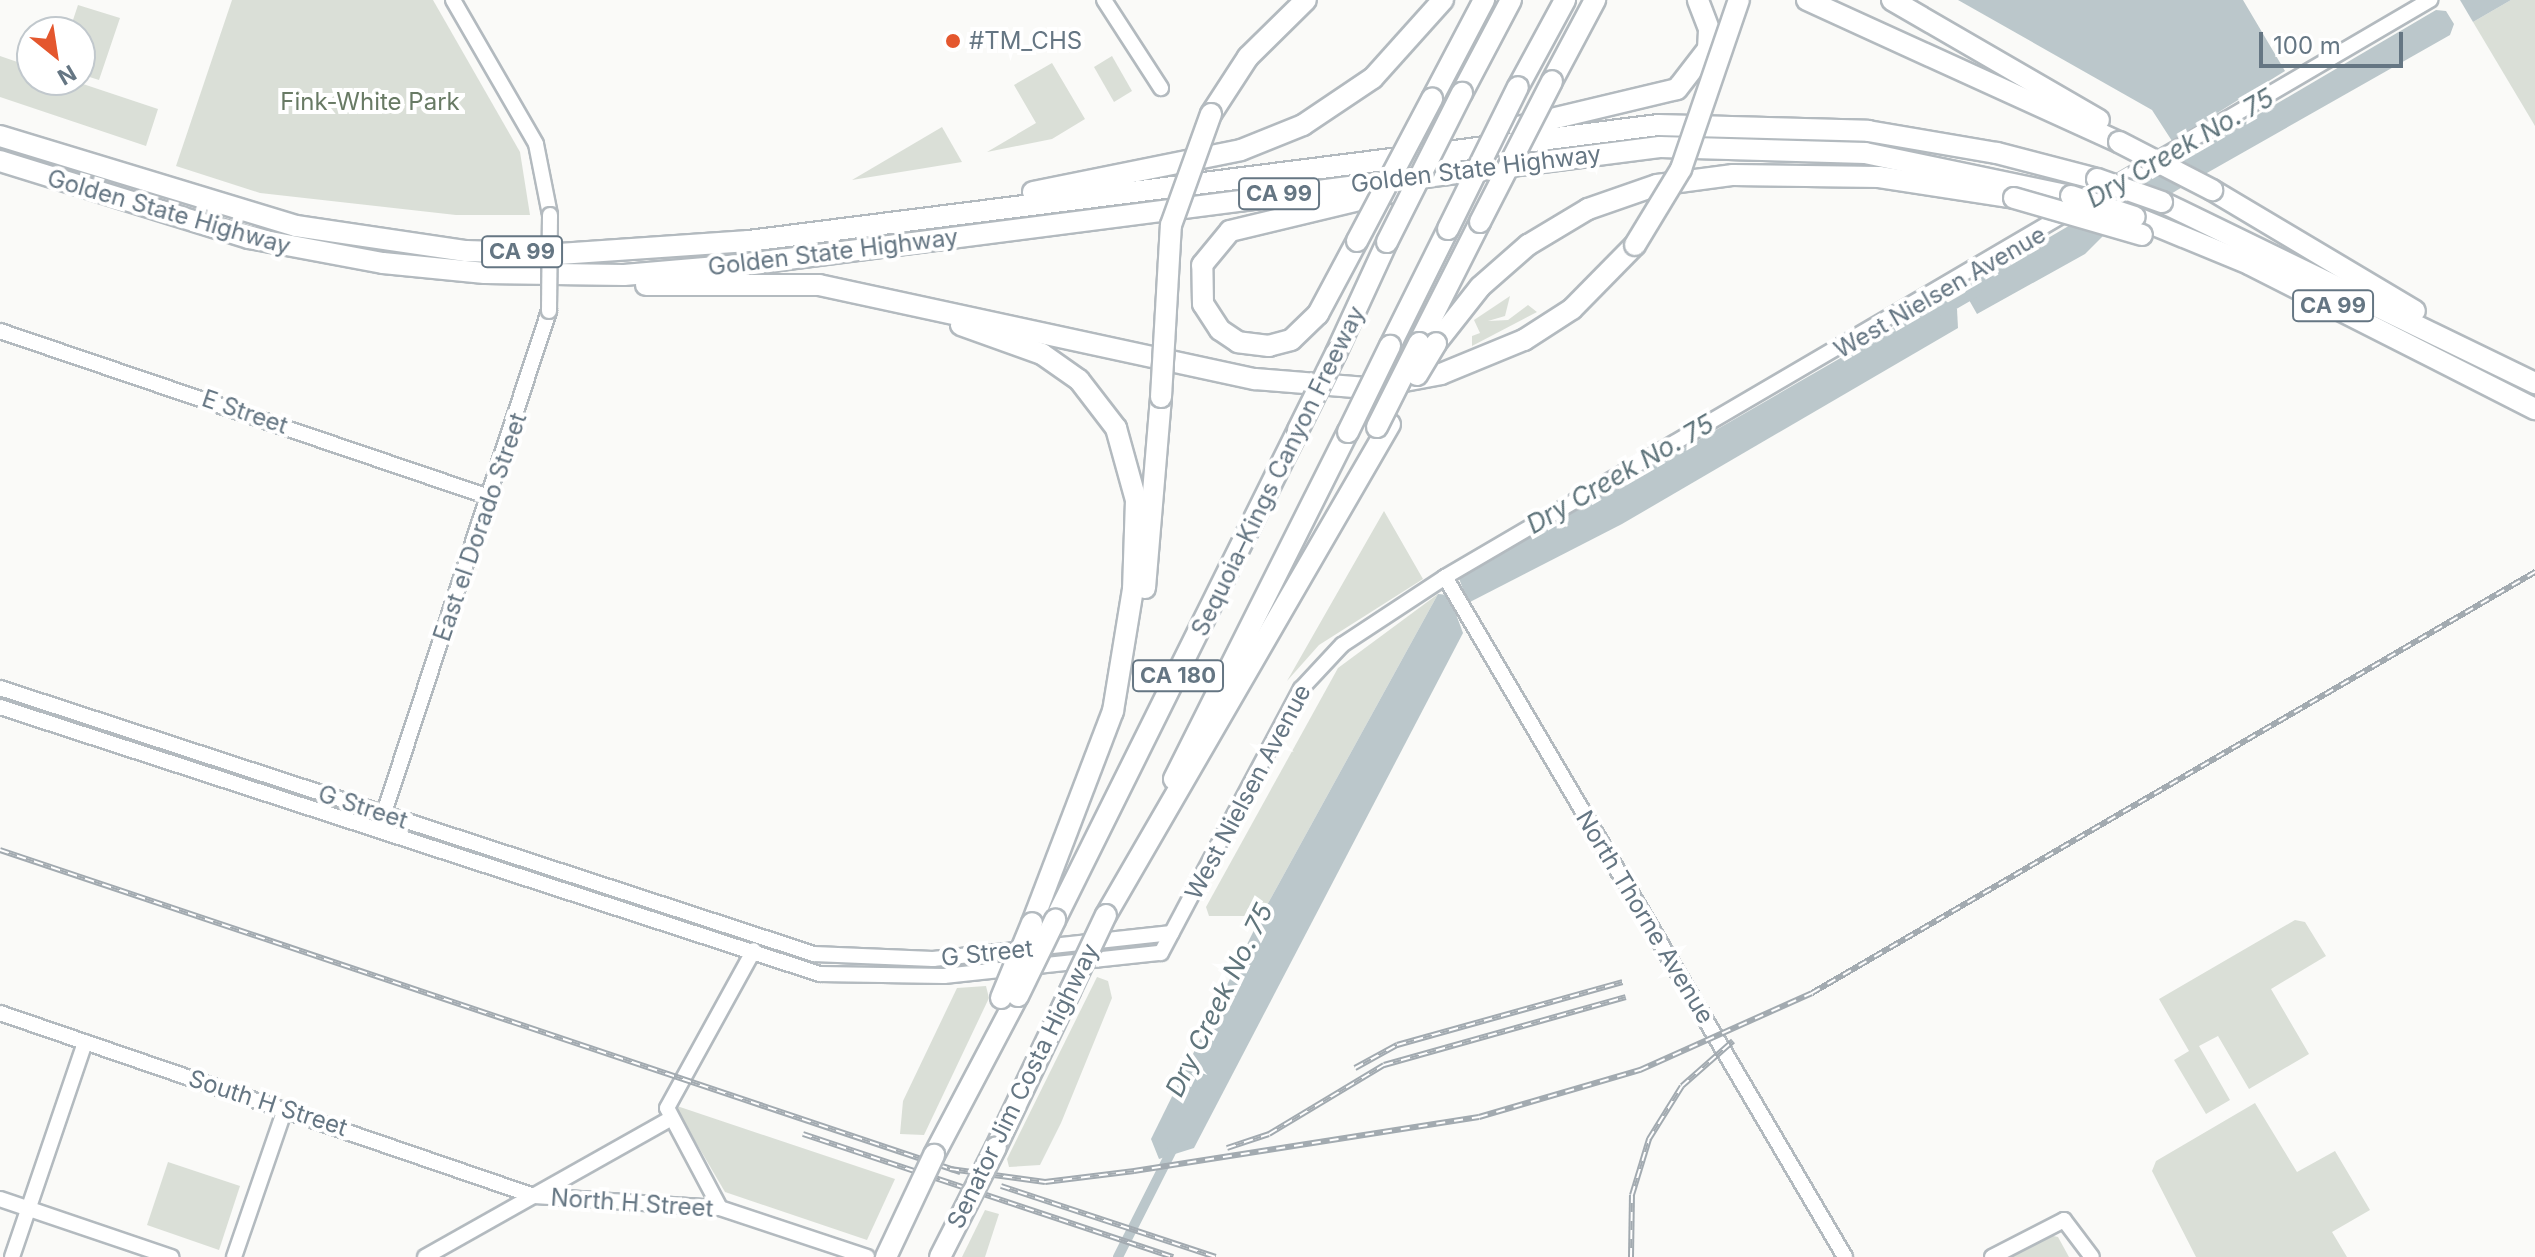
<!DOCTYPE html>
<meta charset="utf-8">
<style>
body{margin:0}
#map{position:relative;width:2535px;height:1257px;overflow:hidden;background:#fafaf8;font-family:Inter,sans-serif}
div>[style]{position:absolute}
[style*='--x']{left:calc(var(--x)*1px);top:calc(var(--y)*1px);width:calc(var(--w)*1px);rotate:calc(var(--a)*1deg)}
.green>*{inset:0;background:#dadfd7}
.water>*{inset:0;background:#bbc7cb}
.canal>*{height:10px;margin:-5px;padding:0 5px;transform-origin:5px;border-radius:5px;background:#bbc7cb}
.roads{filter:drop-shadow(2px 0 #b3babf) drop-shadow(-2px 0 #b3babf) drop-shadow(0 2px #b3babf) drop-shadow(0 -2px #b3babf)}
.secondary>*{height:14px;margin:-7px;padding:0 7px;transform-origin:7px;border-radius:7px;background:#fff}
.highway>*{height:20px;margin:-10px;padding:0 10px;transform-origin:10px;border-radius:10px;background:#fff}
.rail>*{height:6px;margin-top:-3px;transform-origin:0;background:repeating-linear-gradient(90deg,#fff 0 9px,#a2aab0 0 18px);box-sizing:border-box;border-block:2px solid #a2aab0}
.bridges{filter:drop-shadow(2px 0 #b3babf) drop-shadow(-2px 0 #b3babf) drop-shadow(0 2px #b3babf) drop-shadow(0 -2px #b3babf)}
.secondary-bridge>*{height:14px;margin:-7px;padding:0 7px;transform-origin:7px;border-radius:7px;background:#fff}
.highway-bridge>*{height:20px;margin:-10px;padding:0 10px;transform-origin:10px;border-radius:10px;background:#fff}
.dots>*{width:22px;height:22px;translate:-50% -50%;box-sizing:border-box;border:4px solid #fff;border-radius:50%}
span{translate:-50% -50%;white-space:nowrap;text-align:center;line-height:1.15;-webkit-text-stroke:8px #fff;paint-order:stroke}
.shield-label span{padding:2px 6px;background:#fff;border:2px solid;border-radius:6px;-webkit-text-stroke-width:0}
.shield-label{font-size:22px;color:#657683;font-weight:700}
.poi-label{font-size:24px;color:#657683}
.left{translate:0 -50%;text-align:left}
.park-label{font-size:24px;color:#687a64}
.street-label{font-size:24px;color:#657683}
.water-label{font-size:26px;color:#60757c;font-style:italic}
.north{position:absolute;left:16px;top:16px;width:80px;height:80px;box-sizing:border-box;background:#fff;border:2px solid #c1c8cd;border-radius:50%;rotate:150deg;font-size:22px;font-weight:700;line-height:32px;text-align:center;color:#657683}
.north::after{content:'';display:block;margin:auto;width:28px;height:36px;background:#e4572e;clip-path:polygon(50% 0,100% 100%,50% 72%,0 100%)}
.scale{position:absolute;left:2259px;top:32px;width:144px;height:36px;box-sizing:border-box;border:4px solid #657683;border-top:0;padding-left:10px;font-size:24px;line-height:28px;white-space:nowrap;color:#657683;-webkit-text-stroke:6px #fff;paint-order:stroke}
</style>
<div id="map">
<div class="green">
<div style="clip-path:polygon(232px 0,433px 0,520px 152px,530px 215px,456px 215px,260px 193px,176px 166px)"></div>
<div style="clip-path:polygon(2511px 0,2535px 0,2535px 126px,2473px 22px)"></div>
<div style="clip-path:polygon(78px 5px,120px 18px,99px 80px,80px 74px,80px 32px,69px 32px)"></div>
<div style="clip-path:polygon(0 56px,32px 67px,32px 80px,71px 80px,158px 109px,146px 146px,0 97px)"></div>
<div style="clip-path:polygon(1112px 56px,1132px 91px,1114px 102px,1094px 67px)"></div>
<div style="clip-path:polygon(1052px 63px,1085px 119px,1052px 139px,987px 152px,1036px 123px,1014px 85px)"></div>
<div style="clip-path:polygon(942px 127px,962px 162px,852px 180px)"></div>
<div style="clip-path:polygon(1510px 296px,1505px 316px,1488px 321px,1508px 320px,1528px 305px,1537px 312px,1472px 346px,1472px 336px,1480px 333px,1474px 320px)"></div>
<div style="clip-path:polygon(1384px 511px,1423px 579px,1319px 645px,1287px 681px)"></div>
<div style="clip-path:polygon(1438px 594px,1261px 916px,1209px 916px,1206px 907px,1338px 668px)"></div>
<div style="clip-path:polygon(2295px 920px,2305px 922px,2326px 956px,2271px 989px,2309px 1054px,2249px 1089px,2218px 1036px,2199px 1046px,2230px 1100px,2206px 1114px,2174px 1060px,2189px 1051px,2159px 999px)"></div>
<div style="clip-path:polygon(1097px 977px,1108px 981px,1112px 998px,1061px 1123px,1040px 1165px,1009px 1167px,1007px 1159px)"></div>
<div style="clip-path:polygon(986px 986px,989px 998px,924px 1135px,900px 1134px,903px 1101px,957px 988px)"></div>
<div style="clip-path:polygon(2255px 1103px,2297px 1172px,2335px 1151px,2370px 1210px,2332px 1232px,2347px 1257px,2196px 1257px,2152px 1171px,2156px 1161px)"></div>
<div style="clip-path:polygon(674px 1105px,895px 1179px,867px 1240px,725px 1192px)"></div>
<div style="clip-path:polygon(168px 1162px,240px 1186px,219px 1250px,147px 1225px)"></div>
<div style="clip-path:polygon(985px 1210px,999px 1214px,985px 1257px,962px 1257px)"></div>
<div style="clip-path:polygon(2049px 1235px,2058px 1237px,2069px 1257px,2011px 1257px)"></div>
</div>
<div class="water">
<div style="clip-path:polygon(1958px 0,2243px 0,2285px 71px,2172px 141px,2152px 110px)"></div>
<div style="clip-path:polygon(2460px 0,2511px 0,2473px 22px)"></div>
<div style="clip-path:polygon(2436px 10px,2446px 11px,2454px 24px,2450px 35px,2184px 186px,2105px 234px,2085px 254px,1977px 314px,1965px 293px,1968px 285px)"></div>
<div style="clip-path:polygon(1943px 299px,1957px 309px,1958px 328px,1622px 524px,1470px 602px,1465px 596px,1459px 578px)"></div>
<div style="clip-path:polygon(1438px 594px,1449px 595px,1463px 633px,1194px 1148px,1159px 1159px,1151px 1139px,1261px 916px)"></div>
</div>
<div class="canal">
<div style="--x:1943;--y:311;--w:39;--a:-30"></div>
<div style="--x:1118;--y:1257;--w:124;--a:-63.2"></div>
</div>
<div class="roads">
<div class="secondary">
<div style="--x:453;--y:0;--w:166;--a:60"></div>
<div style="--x:536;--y:144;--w:72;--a:78.8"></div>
<div style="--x:1104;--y:0;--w:105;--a:57.1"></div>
<div style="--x:0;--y:331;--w:516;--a:18.75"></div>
<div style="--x:1445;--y:577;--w:789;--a:59.53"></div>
<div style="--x:0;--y:688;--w:856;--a:18.1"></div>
<div style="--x:814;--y:954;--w:119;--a:2.4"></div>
<div style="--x:933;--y:959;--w:240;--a:-6.2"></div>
<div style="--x:0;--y:707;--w:862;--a:18.04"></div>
<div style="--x:820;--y:974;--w:124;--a:0.9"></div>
<div style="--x:944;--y:976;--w:218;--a:-6.1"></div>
<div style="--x:1161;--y:953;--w:299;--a:-62.1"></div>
<div style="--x:1301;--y:689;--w:60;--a:-47"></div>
<div style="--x:1342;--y:645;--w:123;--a:-33.4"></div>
<div style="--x:1445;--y:577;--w:1142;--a:-30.36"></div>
<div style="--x:381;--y:822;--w:538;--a:-71.8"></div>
<div style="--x:0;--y:1013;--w:564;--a:18.92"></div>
<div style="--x:534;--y:1196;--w:186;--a:3.7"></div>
<div style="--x:720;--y:1208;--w:155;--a:18.4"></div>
<div style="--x:0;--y:1199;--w:181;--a:18.7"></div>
<div style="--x:720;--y:1208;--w:113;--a:-117.9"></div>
<div style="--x:667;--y:1108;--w:180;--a:-61.2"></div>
<div style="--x:12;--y:1257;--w:227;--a:-71.2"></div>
<div style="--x:234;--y:1257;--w:157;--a:-71"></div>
<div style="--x:425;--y:1257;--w:279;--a:-29.4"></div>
<div style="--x:1992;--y:1257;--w:81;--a:-27.2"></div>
<div style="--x:2064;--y:1220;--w:46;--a:52.9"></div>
</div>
<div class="highway">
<div style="--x:1807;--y:0;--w:343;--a:24.5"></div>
<div style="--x:1892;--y:0;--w:239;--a:30.1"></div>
<div style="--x:1552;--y:81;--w:92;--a:-62"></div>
<div style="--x:1518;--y:87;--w:99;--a:-61.6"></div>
<div style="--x:1462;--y:93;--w:105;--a:-62.2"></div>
<div style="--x:1432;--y:99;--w:112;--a:-62.3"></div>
<div style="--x:1211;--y:114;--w:68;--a:-57"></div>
<div style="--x:1248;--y:57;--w:81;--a:-44.5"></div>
<div style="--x:1518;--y:127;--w:163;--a:-13.4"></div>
<div style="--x:1677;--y:89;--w:51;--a:-52.2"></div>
<div style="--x:1708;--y:49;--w:20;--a:-87"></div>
<div style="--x:1709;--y:29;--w:31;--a:-111"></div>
<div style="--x:0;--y:136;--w:309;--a:16.9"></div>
<div style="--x:296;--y:226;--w:172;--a:8.4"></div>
<div style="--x:466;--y:251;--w:93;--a:1.8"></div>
<div style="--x:559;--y:254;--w:190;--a:-3.9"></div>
<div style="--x:749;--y:241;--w:916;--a:-7.27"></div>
<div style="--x:1658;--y:125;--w:210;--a:1.6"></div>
<div style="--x:1868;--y:131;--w:131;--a:9.7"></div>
<div style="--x:1997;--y:153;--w:103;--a:14.6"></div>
<div style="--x:0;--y:161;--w:261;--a:17.2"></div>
<div style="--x:249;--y:238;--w:136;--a:10.6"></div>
<div style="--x:383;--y:263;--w:102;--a:5.6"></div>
<div style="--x:485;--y:273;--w:139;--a:0.8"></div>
<div style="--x:624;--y:275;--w:125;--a:-5"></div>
<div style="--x:749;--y:264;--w:918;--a:-7.32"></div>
<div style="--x:1660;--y:147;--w:205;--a:1.7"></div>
<div style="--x:1865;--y:153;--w:210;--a:11.8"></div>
<div style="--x:2212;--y:190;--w:236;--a:30.8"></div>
<div style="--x:1033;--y:192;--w:212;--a:-11.4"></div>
<div style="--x:1241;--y:150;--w:67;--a:-22"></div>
<div style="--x:1303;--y:125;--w:84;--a:-33.9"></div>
<div style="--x:1373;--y:78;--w:105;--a:-48.1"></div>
<div style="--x:2162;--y:202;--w:415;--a:25.9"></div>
<div style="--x:2135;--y:217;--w:123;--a:22.4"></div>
<div style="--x:2249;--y:264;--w:321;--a:26.9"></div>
<div style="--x:1357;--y:241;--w:83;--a:118.1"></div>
<div style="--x:1318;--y:314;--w:37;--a:136"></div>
<div style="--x:1291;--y:340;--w:23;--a:165"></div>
<div style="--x:1269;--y:346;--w:31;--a:-173"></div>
<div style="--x:1238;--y:342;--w:22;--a:-146"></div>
<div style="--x:1220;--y:330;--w:31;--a:-123"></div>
<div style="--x:1203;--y:304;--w:39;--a:-91"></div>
<div style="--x:1202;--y:265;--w:44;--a:-50.5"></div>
<div style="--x:1230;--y:231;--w:167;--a:-13.5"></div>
<div style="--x:646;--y:285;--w:173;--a:0"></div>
<div style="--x:819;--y:285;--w:446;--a:12.2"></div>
<div style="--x:1255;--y:379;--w:112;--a:4.6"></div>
<div style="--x:1367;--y:388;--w:75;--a:-10.7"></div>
<div style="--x:1441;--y:374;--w:90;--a:-22.3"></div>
<div style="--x:1524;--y:340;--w:57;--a:-32.9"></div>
<div style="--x:1572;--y:309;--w:90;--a:-45.5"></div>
<div style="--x:961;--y:325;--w:86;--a:19.7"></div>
<div style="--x:1042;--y:354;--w:45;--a:35.1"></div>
<div style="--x:1079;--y:380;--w:61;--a:52.4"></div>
<div style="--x:1116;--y:428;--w:75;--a:74.5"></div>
<div style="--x:1136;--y:500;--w:89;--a:91.9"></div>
<div style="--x:1133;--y:589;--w:124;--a:99.3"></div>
<div style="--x:1113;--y:711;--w:227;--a:110.9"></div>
<div style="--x:1419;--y:343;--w:136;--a:-63.2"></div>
<div style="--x:1436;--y:343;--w:71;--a:-51.8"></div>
<div style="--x:1480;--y:287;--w:64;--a:-41.2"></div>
<div style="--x:1528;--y:245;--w:70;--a:-31"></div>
<div style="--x:1588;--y:209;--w:73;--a:-19.2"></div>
<div style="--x:1657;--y:185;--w:77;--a:-7.5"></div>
<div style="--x:1733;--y:175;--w:146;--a:0.8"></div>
<div style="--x:1879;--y:177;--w:137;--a:8.8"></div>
<div style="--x:1390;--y:346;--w:131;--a:-63.6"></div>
<div style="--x:1336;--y:353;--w:122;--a:-65.3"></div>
<div style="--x:1145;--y:588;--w:192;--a:-85.2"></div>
<div style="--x:1174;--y:779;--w:388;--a:-63.4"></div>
<div style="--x:1106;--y:915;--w:567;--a:-59.95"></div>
<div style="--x:1055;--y:920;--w:547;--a:-63.62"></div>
<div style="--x:996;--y:1147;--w:173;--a:-64.6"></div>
<div style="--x:934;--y:1155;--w:180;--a:-62.2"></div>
</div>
</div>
<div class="rail">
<div style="--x:0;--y:850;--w:1013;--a:18.54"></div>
<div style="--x:1355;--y:1068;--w:48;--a:-28.7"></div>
<div style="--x:1397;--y:1045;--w:234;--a:-15.6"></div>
<div style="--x:803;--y:1134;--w:390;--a:18.4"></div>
<div style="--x:1227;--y:1148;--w:44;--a:-18.4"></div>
<div style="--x:1269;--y:1134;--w:134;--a:-31"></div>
<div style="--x:1384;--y:1065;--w:251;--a:-15.7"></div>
<div style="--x:950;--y:1169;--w:96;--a:7.8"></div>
<div style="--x:1045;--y:1182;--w:90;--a:-7"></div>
<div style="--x:1134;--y:1171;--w:349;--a:-8.9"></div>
<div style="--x:1479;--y:1117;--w:168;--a:-16.3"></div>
<div style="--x:1640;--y:1070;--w:188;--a:-24.1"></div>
<div style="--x:1812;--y:993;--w:837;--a:-30.21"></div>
<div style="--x:1001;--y:1186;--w:226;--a:18.3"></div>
<div style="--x:1631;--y:1257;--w:62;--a:-89.1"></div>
<div style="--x:1632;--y:1195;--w:59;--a:-73.1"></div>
<div style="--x:1649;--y:1139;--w:62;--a:-58.1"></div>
<div style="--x:1682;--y:1086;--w:68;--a:-41.4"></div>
</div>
<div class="bridges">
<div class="secondary-bridge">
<div style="--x:549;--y:311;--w:96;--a:-89.4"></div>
</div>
<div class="highway-bridge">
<div style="--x:2119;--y:142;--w:105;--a:27.3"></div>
<div style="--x:2097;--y:179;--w:69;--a:19.5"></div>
<div style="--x:2071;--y:196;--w:67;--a:18.2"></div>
<div style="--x:2014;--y:198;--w:133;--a:16.1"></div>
<div style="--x:1480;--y:222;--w:158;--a:-62.9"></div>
<div style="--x:1448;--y:229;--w:158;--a:-63.8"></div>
<div style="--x:1357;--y:241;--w:161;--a:-62.2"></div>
<div style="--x:1387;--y:242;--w:167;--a:-63.3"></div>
<div style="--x:1635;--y:245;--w:89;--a:-58.8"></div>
<div style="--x:1681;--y:169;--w:179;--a:-71.1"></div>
<div style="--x:1417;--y:375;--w:37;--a:-59"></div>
<div style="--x:1161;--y:397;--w:172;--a:-86.7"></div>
<div style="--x:1171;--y:225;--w:118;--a:-70.2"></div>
<div style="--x:1377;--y:427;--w:94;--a:-63.4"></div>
<div style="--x:1298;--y:430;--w:86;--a:-63.7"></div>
<div style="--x:1348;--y:432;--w:96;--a:-64"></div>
<div style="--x:1070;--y:991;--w:84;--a:-64.7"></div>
<div style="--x:1018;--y:996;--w:85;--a:-64"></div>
<div style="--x:1001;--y:998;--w:81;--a:-67.5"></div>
<div style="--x:886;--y:1257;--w:113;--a:-64.8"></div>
<div style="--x:940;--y:1257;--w:123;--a:-63"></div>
</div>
</div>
<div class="dots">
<div style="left:953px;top:41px;background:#e4572e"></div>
</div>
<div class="shield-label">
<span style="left:1279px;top:194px">CA 99</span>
<span style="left:522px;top:252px">CA 99</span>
<span style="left:2333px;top:306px">CA 99</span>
<span style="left:1178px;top:676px">CA 180</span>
</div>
<div class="poi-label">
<span class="left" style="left:969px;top:41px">#TM_CHS</span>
</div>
<div class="park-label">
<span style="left:370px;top:102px">Fink-White Park</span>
</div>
<div class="street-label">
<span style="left:1476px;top:169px;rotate:-7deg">Golden State Highway</span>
<span style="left:169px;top:212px;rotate:16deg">Golden State Highway</span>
<span style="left:833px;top:252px;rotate:-7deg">Golden State Highway</span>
<span style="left:1940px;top:292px;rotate:-30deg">West Nielsen Avenue</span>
<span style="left:245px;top:412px;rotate:19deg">E Street</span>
<span style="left:1278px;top:471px;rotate:-64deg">Sequoia–Kings Canyon Freeway</span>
<span style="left:480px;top:527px;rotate:-71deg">East el Dorado Street</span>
<span style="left:1248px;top:792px;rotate:-62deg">West Nielsen Avenue</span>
<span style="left:363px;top:807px;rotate:18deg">G Street</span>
<span style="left:1645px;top:917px;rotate:59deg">North Thorne Avenue</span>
<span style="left:987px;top:953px;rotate:-6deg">G Street</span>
<span style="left:1023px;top:1086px;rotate:-64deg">Senator Jim Costa Highway</span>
<span style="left:268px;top:1103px;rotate:18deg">South H Street</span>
<span style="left:632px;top:1203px;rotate:4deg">North H Street</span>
</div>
<div class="water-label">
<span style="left:2180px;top:148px;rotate:-30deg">Dry Creek No. 75</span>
<span style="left:1620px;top:474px;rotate:-30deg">Dry Creek No. 75</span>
<span style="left:1219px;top:1000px;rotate:-64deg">Dry Creek No. 75</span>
</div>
<div class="north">N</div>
<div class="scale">100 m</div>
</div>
